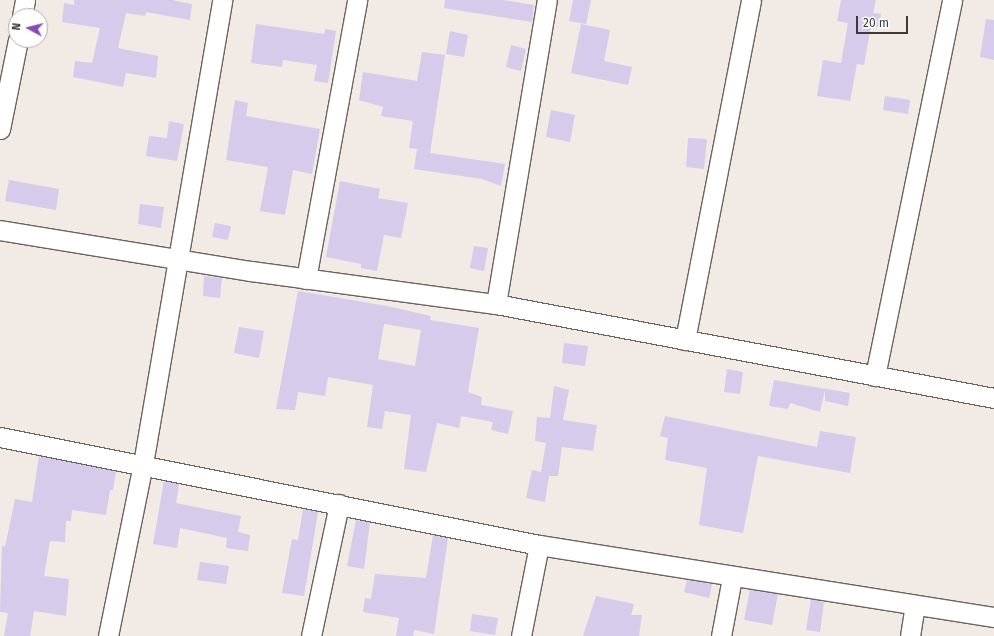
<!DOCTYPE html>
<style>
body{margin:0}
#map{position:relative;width:994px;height:636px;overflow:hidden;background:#f1eae5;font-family:"Fira Sans",sans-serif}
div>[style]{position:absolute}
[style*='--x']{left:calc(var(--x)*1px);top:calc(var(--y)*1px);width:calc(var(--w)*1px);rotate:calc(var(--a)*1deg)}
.building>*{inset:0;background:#d6cbeb}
.roads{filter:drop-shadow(1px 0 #6a645f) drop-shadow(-1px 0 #6a645f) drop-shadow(0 1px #6a645f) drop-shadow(0 -1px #6a645f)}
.minor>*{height:19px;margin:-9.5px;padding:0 9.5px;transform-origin:9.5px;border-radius:9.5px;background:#fff}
span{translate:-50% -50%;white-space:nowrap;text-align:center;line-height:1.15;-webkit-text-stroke:4px #fff;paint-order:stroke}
.north{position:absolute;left:8px;top:8px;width:40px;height:40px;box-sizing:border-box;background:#fff;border:1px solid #b1b0af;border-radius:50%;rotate:277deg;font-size:11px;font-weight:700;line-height:16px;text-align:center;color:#3c3937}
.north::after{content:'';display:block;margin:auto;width:14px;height:18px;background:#8a47bb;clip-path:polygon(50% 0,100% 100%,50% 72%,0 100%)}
.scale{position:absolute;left:856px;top:16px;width:52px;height:18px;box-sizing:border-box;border:2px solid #3c3937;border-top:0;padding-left:5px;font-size:12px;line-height:14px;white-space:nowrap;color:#3c3937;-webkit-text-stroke:3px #fff;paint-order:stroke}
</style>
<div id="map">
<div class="building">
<div style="clip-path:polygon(74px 0,172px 0,192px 4px,190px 20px,146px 12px,145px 16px,126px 13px,118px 48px,158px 56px,156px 78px,126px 73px,123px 87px,73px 77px,75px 61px,92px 63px,100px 28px,62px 22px,64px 3px,74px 5px)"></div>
<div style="clip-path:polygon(445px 0,503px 0,534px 5px,532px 22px,444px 8px)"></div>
<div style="clip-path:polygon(573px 0,591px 0,586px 24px,569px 21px)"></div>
<div style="clip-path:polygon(841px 0,876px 0,873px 13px,881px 14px,879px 27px,871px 26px,864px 65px,857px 64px,850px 101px,817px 96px,823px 60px,841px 63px,848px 23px,837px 21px)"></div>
<div style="clip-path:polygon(986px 19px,994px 20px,994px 60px,980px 57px)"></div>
<div style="clip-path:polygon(256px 24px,324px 34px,325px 29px,336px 31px,328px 83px,314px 81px,317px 65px,283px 60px,282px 67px,251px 63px)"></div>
<div style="clip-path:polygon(581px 24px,610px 30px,604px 61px,632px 67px,628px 85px,571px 73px)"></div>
<div style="clip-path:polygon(450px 31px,468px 35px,464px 57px,446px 54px)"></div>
<div style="clip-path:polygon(511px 45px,526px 49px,521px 71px,506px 67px)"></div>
<div style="clip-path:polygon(422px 52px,445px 55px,430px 153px,505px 164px,501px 186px,482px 179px,414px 169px,417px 149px,409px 148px,413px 121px,381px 116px,383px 107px,359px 100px,363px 72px,417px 81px)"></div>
<div style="clip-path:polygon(885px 96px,910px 100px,908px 114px,883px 110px)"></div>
<div style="clip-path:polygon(235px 100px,248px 103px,246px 116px,320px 129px,312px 174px,293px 170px,285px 215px,260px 211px,268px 167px,226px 160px)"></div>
<div style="clip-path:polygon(551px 110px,575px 115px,570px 142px,546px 137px)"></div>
<div style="clip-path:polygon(169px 121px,184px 124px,177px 161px,146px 156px,149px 136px,167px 138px)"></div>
<div style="clip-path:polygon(688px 138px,707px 139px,704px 169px,686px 167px)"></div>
<div style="clip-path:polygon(9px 180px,59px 189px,56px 210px,5px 201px)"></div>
<div style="clip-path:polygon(340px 181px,380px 189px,378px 198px,408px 203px,401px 238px,384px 235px,377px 271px,361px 268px,361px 264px,326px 257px)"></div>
<div style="clip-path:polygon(140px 204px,164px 207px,161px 228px,138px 224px)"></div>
<div style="clip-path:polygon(215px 223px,231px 226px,228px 240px,212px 237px)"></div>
<div style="clip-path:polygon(474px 246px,488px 248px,484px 271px,470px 268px)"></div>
<div style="clip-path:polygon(204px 276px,222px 278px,220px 298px,203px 296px)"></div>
<div style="clip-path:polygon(evenodd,298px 291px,387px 306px,431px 316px,430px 320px,479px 328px,468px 392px,482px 397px,481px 405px,513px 411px,508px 434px,491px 430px,493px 422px,461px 416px,459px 428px,437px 423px,426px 472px,404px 469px,411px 415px,385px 411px,382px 429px,367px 427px,373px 385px,328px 377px,325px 396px,298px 392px,295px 410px,276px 409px,298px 291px,384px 324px,421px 330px,415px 366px,378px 359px,384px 324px)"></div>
<div style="clip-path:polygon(239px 327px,264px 331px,259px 358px,234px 353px)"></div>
<div style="clip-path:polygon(564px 343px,588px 346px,585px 366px,562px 363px)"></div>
<div style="clip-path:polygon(727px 369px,743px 372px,740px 394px,724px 392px)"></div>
<div style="clip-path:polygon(774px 380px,850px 393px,848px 406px,825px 401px,825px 390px,820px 412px,790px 403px,788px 409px,769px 406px)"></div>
<div style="clip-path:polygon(554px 386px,569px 390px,563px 420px,597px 425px,593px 451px,562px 447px,558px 476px,549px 476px,545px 502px,526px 498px,532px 470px,541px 472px,546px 443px,535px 441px,537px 417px,550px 418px)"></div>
<div style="clip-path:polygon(665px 416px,817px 447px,820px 431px,856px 437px,850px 473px,758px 456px,743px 533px,699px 525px,707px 468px,665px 460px,668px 438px,660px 436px)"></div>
<div style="clip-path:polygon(39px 456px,116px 471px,113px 490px,110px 490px,106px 515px,72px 510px,71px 521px,66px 521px,65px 542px,50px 541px,44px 576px,69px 579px,66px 616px,34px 611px,30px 636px,4px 636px,8px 613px,0 612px,2px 546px,5px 547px,15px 499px,32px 502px)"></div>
<div style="clip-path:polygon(164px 481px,179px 484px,176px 503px,241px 516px,238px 532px,250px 535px,248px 551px,226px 548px,227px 538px,180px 528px,177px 548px,153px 544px)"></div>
<div style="clip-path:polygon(303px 509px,318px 512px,304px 596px,282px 593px,292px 539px,298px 540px)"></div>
<div style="clip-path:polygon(356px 520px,370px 522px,364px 569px,347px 566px)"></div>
<div style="clip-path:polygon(433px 535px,448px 538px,434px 634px,414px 630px,413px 636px,396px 636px,399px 618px,363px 612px,365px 598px,371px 599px,375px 574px,426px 578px)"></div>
<div style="clip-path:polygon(200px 562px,229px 566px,226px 584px,197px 580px)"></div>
<div style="clip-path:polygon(687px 580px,712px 584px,709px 598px,684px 592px)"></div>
<div style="clip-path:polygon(750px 590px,778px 594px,772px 625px,744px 620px)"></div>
<div style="clip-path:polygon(596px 596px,634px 604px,631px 615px,642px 615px,639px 636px,583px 636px)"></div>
<div style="clip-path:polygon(811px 599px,824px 602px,820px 632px,806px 630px)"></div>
<div style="clip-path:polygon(472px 614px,498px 618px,495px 635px,470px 631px)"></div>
</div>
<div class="roads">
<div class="minor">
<div style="--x:22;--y:16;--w:16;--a:-79"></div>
<div style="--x:0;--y:129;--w:91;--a:-78.6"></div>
<div style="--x:0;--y:230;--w:254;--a:9.3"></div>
<div style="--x:251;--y:271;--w:247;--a:7.7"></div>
<div style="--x:496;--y:304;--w:507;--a:10.69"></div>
<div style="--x:306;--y:279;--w:284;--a:-79.6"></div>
<div style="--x:496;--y:304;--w:308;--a:-80.5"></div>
<div style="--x:685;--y:340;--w:346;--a:-79"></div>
<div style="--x:875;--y:376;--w:384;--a:-78.4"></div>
<div style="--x:0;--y:437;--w:550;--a:11.33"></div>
<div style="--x:539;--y:545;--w:461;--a:9"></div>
<div style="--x:108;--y:636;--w:176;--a:-78.5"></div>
<div style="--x:143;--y:464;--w:471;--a:-80.3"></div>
<div style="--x:311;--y:636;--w:135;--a:-78"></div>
<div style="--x:521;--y:636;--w:93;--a:-78.8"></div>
<div style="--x:721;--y:636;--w:59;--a:-79.3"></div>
<div style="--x:910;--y:636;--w:30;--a:-81"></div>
</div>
</div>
<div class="north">N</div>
<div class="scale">20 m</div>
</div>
